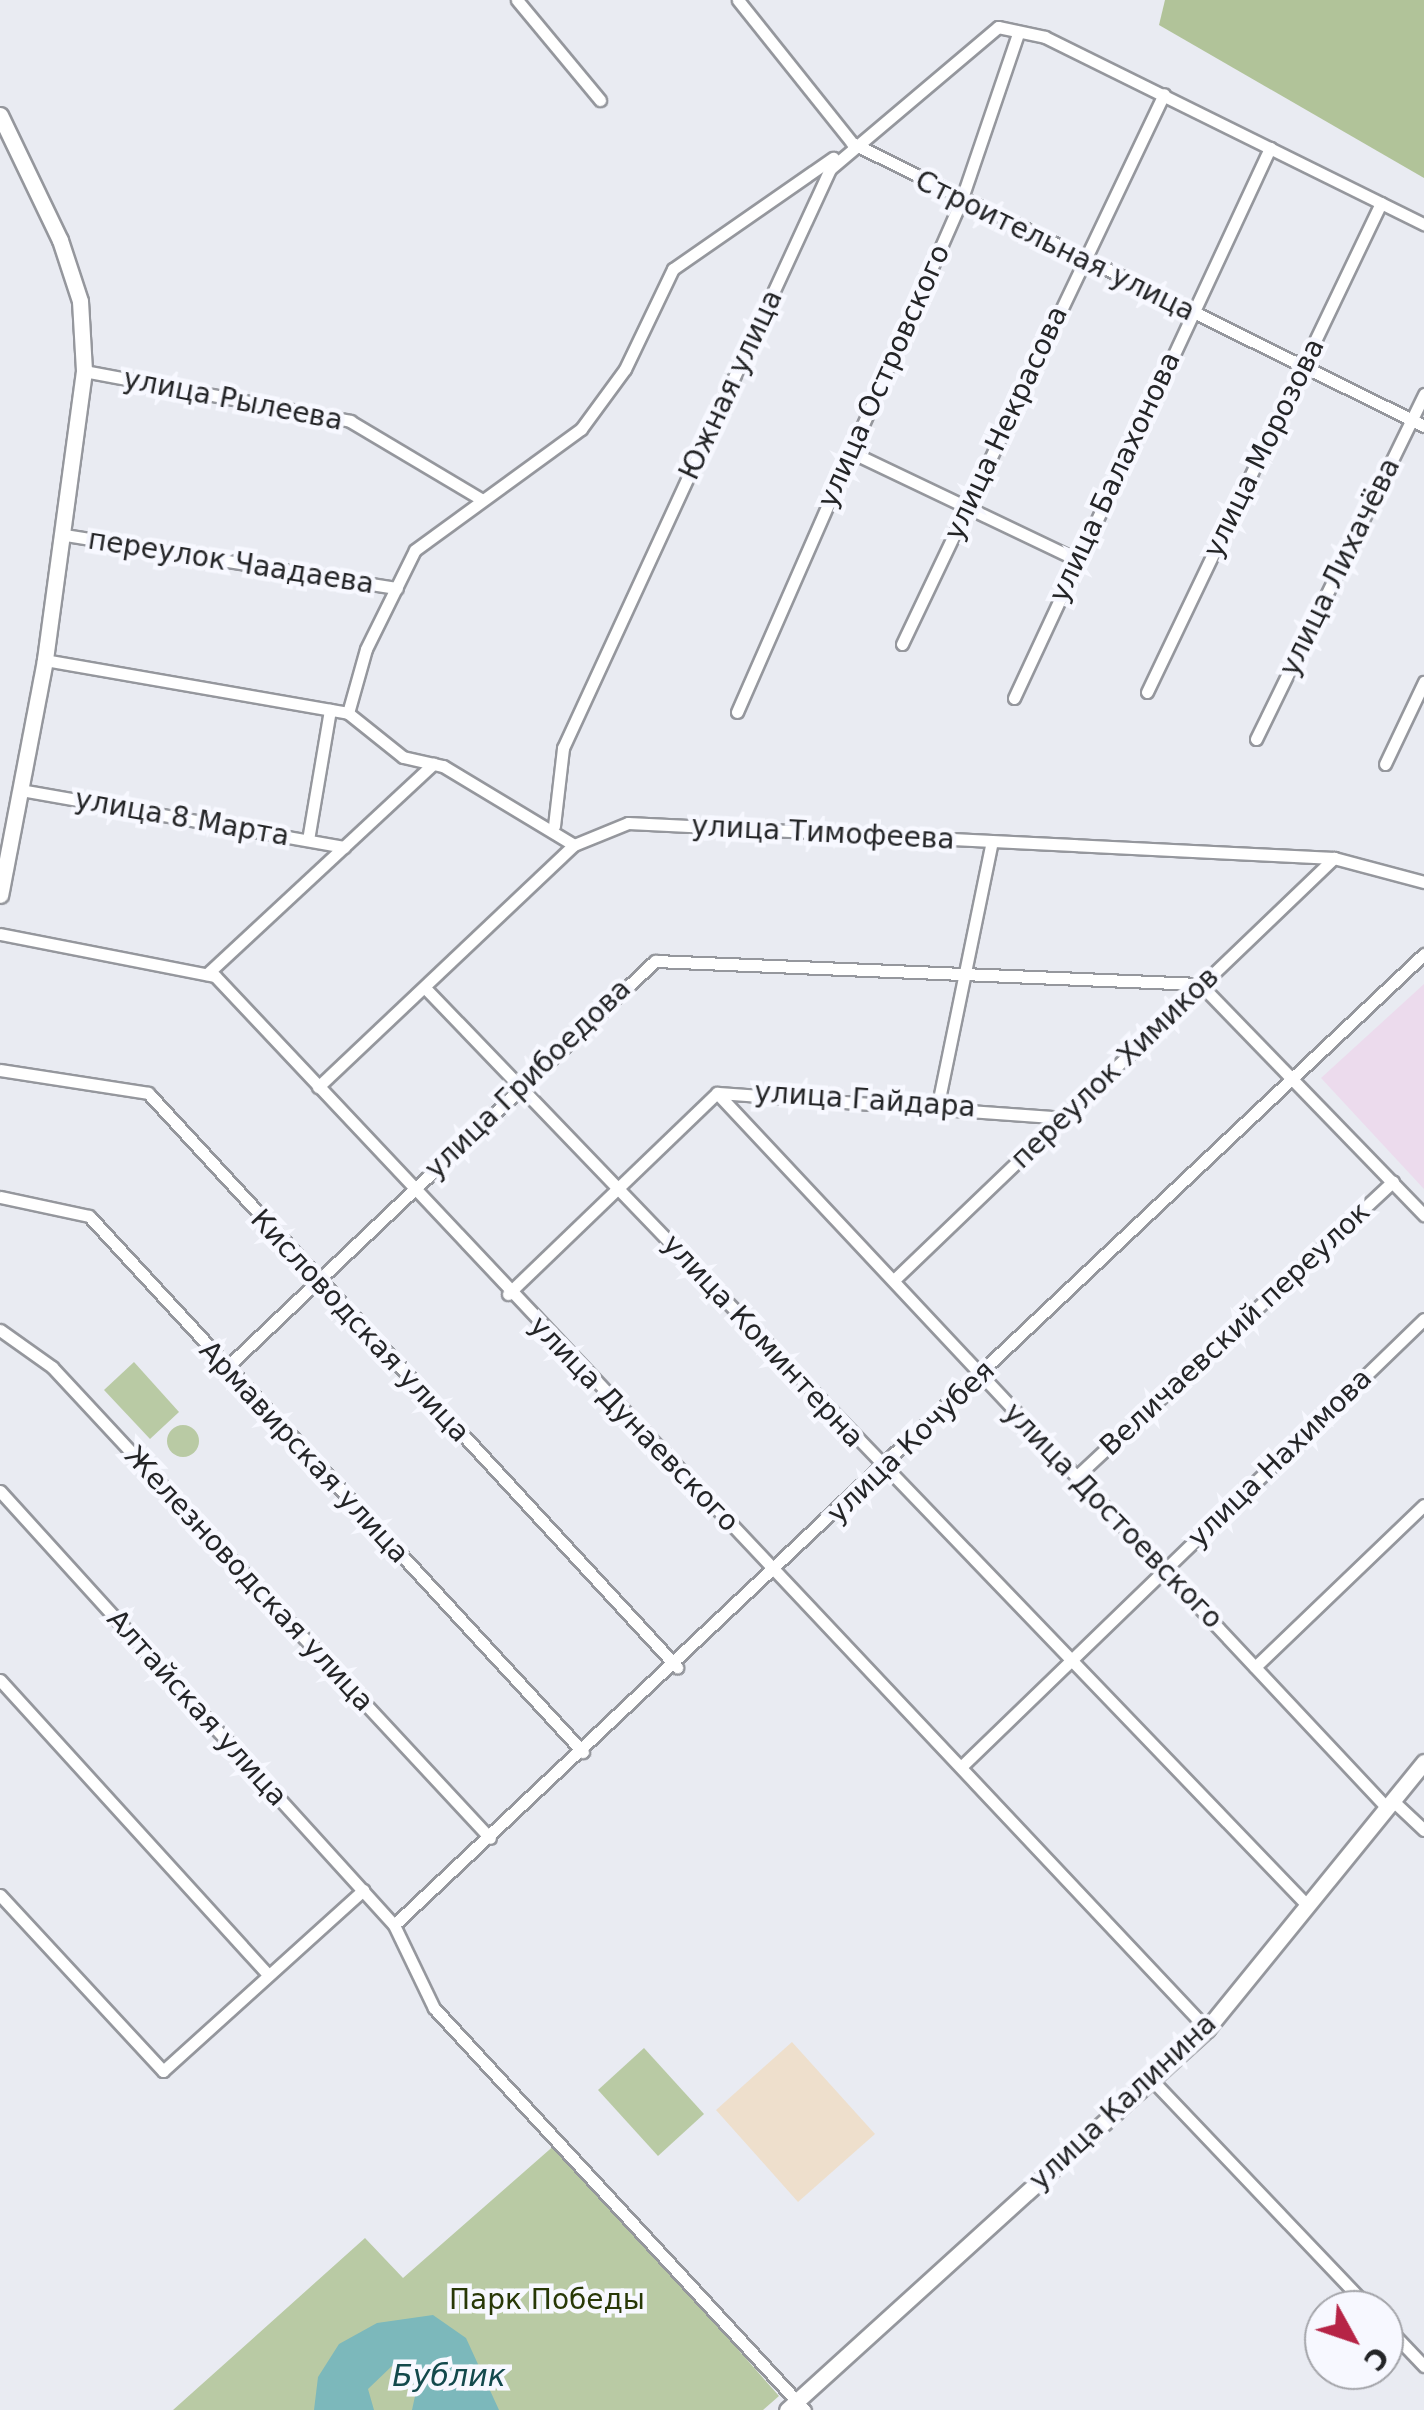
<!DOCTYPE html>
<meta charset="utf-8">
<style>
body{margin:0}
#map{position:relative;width:1424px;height:2410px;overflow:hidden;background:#e9ebf2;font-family:"DejaVu Sans",sans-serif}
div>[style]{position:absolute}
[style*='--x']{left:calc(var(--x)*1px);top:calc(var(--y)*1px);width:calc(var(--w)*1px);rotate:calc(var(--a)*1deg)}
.commercial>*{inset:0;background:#ecdbed}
.education>*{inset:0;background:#eedfcc}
.green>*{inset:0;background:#b9caa4}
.round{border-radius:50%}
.forest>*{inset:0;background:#b1c399}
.water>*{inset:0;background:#7cb8bb}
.roads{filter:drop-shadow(2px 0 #95979d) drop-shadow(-2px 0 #95979d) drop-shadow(0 2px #95979d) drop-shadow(0 -2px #95979d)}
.minor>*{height:11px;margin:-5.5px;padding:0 5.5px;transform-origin:5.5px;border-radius:5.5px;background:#fff}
.secondary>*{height:15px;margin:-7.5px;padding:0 7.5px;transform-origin:7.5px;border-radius:7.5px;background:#fff}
span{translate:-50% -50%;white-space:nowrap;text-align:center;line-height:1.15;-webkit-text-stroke:9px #f7f8ff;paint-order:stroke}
.street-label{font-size:28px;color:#242527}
.park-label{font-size:28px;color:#283807}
.water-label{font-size:30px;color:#13494c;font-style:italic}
.north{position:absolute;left:1304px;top:2290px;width:100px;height:100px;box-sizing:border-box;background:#f7f8ff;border:2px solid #a3a4a9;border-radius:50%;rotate:130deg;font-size:28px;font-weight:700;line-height:40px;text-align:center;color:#242527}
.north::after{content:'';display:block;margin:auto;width:35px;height:45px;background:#b62446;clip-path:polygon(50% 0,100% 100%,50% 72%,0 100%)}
</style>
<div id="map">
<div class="commercial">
<div style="clip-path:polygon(1424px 984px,1424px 1189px,1321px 1078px)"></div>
</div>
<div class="education">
<div style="clip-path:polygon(792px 2042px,875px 2134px,798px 2202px,716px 2110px)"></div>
</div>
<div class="green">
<div style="clip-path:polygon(134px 1362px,179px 1412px,150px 1439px,104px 1390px)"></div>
<div class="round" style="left:167px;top:1425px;width:32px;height:32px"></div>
<div style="clip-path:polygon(644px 2048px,704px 2114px,658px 2156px,598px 2090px)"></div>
<div style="clip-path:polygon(557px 2143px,779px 2396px,763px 2410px,173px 2410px,365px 2238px,403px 2278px)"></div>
</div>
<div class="forest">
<div style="clip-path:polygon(1165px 0,1424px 0,1424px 178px,1159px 25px)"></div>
</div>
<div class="water">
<div style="clip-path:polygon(433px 2315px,466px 2338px,499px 2410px,412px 2410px,417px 2387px,392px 2366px,368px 2389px,374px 2410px,314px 2410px,318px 2377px,339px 2344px,377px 2323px)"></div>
</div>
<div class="roads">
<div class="minor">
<div style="--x:517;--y:0;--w:130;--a:50.3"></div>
<div style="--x:738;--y:0;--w:183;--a:51.4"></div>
<div style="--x:852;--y:143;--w:638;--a:26.32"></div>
<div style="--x:84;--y:371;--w:271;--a:10.6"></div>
<div style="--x:350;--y:421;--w:152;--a:30.8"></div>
<div style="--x:851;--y:452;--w:248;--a:25.5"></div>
<div style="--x:65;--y:535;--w:336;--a:9.1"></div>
<div style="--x:902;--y:644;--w:609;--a:-64.53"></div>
<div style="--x:45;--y:660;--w:308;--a:9.9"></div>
<div style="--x:348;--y:713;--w:70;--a:38.7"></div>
<div style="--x:403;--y:757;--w:41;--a:12.7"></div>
<div style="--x:443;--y:766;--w:153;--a:31.1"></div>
<div style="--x:1147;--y:692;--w:542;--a:-64.43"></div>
<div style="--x:1014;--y:698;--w:607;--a:-65.04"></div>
<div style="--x:737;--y:712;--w:558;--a:-66.33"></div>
<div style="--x:961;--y:201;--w:176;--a:-71.2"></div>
<div style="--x:348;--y:713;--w:66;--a:-74.3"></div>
<div style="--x:366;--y:649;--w:110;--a:-63.7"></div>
<div style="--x:415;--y:550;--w:205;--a:-36.1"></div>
<div style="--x:581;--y:429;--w:74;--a:-53.7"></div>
<div style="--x:625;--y:369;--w:111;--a:-64.4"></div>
<div style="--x:673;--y:269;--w:195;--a:-34.8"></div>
<div style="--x:1256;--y:739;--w:384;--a:-64"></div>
<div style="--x:1385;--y:764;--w:91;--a:-64.6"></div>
<div style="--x:21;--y:790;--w:328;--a:10"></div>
<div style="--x:554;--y:826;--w:79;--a:-83.4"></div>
<div style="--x:563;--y:748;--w:638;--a:-65.24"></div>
<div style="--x:830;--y:169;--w:220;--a:-40.2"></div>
<div style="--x:998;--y:27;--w:48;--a:12"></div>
<div style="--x:1045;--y:37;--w:423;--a:26.3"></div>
<div style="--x:308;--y:840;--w:132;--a:-80.4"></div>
<div style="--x:0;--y:934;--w:219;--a:11.1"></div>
<div style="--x:215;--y:976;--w:1447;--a:46.71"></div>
<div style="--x:207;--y:974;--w:309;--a:-42.9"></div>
<div style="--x:428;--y:991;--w:1268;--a:46.12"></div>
<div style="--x:0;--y:1070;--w:150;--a:8.8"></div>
<div style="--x:148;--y:1093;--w:781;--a:47.34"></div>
<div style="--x:318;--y:1087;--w:352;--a:-43.4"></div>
<div style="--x:574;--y:845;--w:58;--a:-22.2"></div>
<div style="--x:628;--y:823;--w:707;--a:2.84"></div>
<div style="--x:1334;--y:858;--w:93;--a:14.9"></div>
<div style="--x:717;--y:1093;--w:980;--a:46.86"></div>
<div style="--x:938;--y:1104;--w:268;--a:-78.4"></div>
<div style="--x:0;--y:1197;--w:91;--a:12.1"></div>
<div style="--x:89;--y:1216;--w:729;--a:47.34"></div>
<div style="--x:896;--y:1278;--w:607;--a:-43.8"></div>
<div style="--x:508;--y:1294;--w:290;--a:-43.9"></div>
<div style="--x:717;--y:1093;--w:348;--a:4.1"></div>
<div style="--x:0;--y:1330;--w:64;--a:35.4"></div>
<div style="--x:52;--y:1367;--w:643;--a:47.08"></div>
<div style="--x:225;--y:1369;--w:593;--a:-43.5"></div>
<div style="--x:655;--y:961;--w:545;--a:2.42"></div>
<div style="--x:1200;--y:984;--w:322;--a:45.9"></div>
<div style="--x:1077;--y:1476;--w:432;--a:-43"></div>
<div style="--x:0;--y:1491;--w:586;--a:47.77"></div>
<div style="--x:394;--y:1925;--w:92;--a:64.3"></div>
<div style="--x:434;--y:2008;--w:547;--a:47.3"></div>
<div style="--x:1255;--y:1667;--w:234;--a:-43.8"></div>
<div style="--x:0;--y:1680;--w:399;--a:47.7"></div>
<div style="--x:964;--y:1764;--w:640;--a:-44.05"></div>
<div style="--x:1392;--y:1800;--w:44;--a:43.2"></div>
<div style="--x:0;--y:1895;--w:240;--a:47.2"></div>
<div style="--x:163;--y:2071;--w:270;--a:-42.1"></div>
<div style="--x:394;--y:1925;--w:1416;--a:-43.31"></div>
<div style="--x:1151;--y:2079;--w:319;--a:46.4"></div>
<div style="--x:1384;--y:2324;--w:58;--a:46.4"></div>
</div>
<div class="secondary">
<div style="--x:0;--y:115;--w:139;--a:64.4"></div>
<div style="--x:60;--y:240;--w:64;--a:71.8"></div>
<div style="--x:80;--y:301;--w:70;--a:86.7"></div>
<div style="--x:84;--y:371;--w:292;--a:97.7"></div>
<div style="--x:45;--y:660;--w:239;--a:100.8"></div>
<div style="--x:787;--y:2410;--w:567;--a:-42.21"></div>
<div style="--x:1207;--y:2029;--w:344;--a:-50.9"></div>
</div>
</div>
<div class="street-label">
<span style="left:1055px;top:246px;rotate:26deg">Строительная улица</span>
<span style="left:884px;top:376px;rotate:-66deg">улица Островского</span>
<span style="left:731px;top:385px;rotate:-65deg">Южная улица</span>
<span style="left:233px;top:400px;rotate:11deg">улица Рылеева</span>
<span style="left:1006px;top:423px;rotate:-65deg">улица Некрасова</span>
<span style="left:1264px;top:448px;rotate:-64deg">улица Морозова</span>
<span style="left:1115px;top:477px;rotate:-65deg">улица Балахонова</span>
<span style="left:231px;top:562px;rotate:9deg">переулок Чаадаева</span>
<span style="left:1340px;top:567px;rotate:-64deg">улица Лихачёва</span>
<span style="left:182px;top:818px;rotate:10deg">улица 8 Марта</span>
<span style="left:823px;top:833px;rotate:3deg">улица Тимофеева</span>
<span style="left:1115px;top:1068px;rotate:-44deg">переулок Химиков</span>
<span style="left:528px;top:1079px;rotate:-44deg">улица Грибоедова</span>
<span style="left:865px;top:1100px;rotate:4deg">улица Гайдара</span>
<span style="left:360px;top:1326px;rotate:47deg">Кисловодская улица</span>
<span style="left:1235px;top:1329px;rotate:-43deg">Величаевский переулок</span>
<span style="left:763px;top:1341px;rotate:47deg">улица Коминтерна</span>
<span style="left:634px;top:1424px;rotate:46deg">улица Дунаевского</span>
<span style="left:911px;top:1442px;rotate:-44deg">улица Кочубея</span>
<span style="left:304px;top:1452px;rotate:47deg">Армавирская улица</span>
<span style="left:1280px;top:1458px;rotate:-44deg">улица Нахимова</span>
<span style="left:1113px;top:1516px;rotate:46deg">улица Достоевского</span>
<span style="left:249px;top:1579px;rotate:47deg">Железноводская улица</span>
<span style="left:197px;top:1708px;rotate:48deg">Алтайская улица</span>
<span style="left:1123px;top:2102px;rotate:-43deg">улица Калинина</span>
</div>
<div class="park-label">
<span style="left:547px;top:2300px">Парк Победы</span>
</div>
<div class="water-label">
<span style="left:449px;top:2376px">Бублик</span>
</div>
<div class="north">С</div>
</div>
